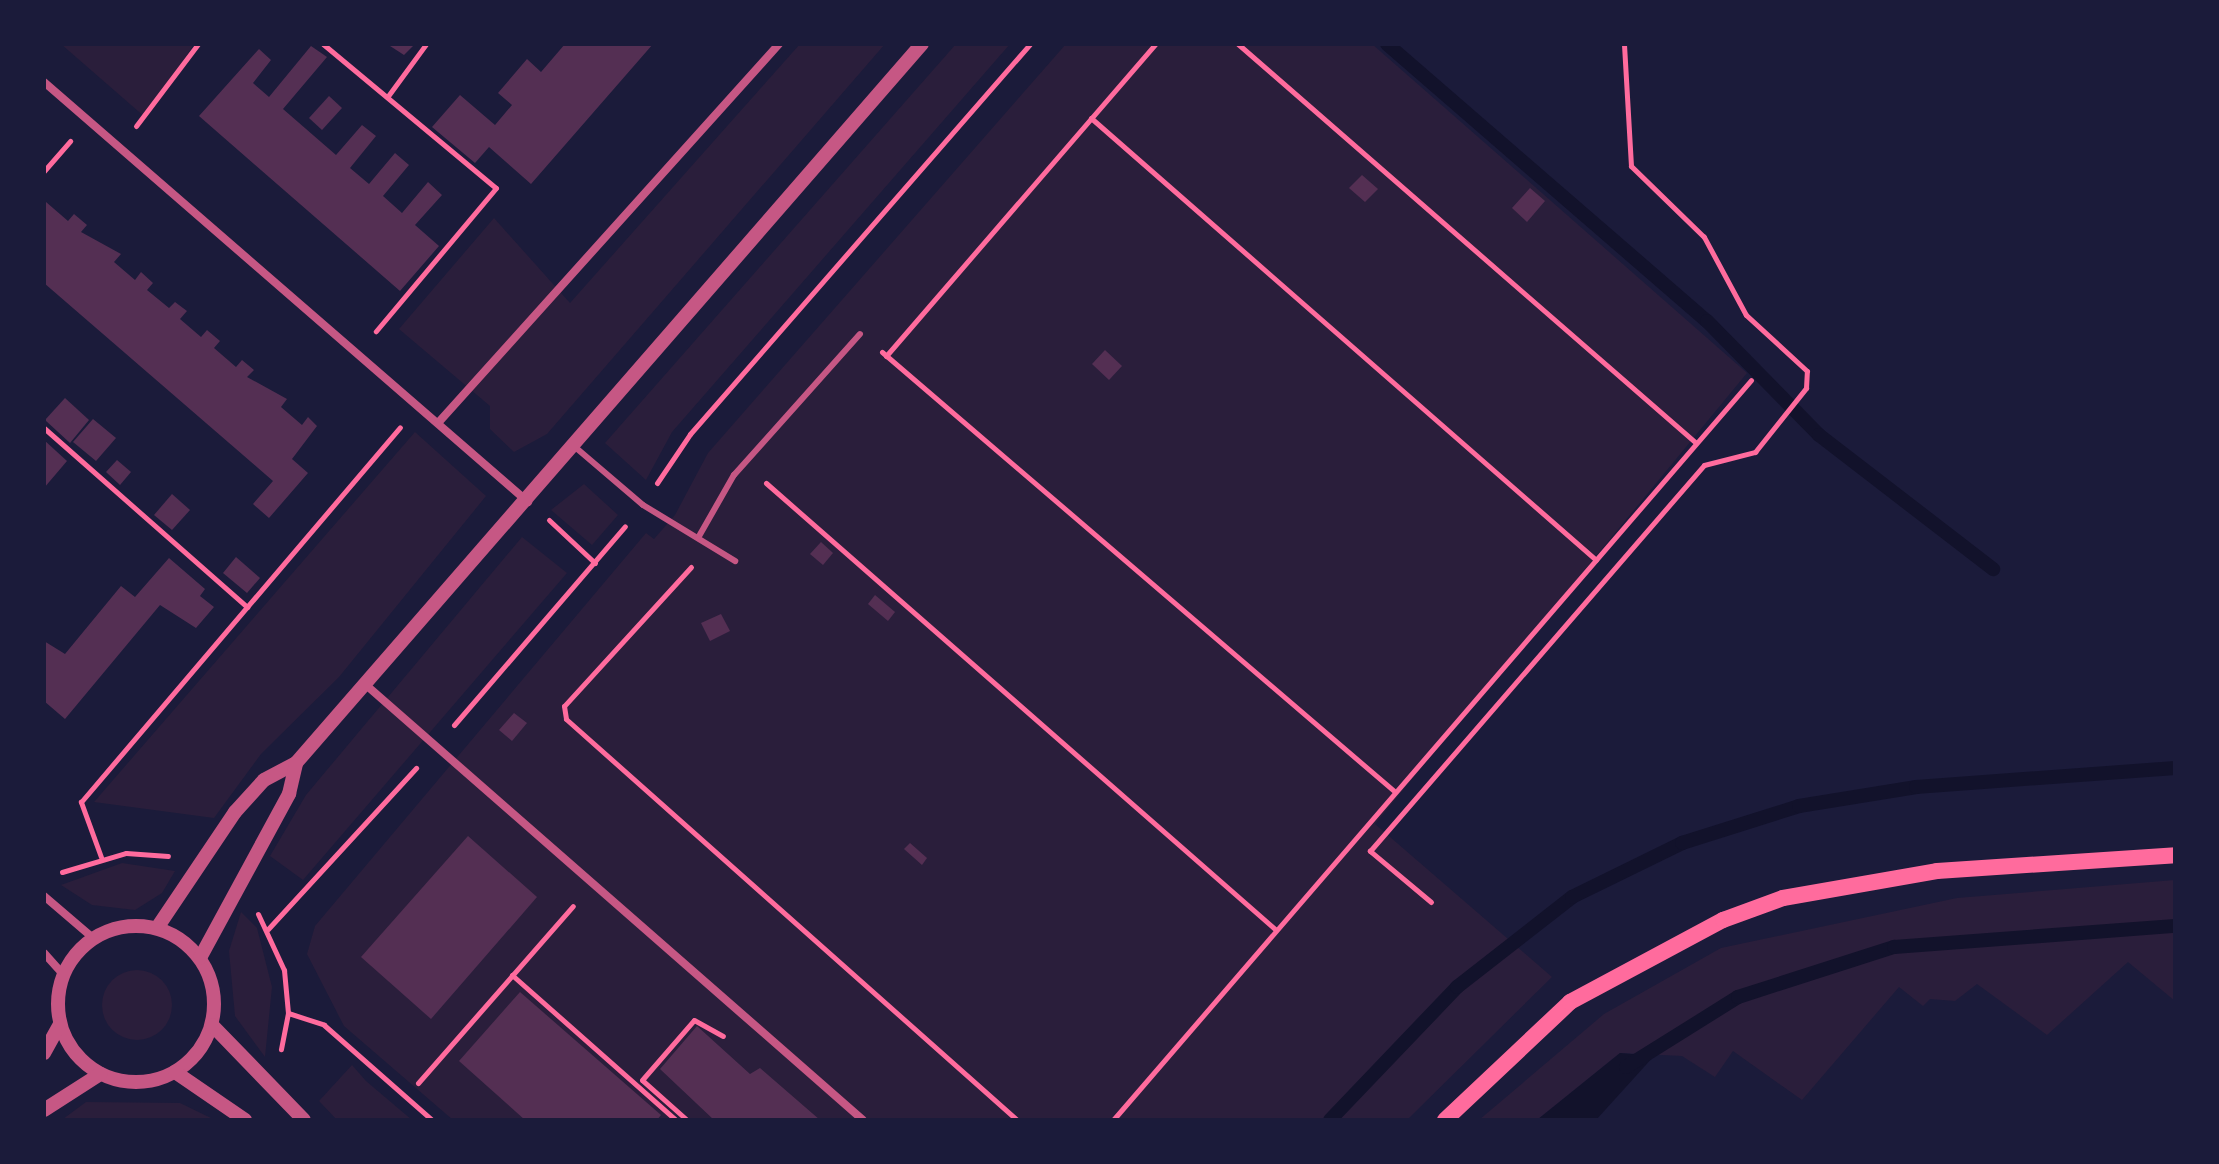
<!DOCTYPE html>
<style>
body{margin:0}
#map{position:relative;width:2219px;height:1164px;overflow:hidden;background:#1b1b3a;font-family:Barlow,sans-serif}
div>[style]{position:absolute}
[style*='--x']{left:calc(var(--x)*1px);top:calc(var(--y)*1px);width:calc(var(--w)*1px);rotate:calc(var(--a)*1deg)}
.green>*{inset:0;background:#2a1e3b}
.round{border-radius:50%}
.water>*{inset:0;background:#12122b}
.stream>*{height:14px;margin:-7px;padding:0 7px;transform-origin:7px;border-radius:7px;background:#12122b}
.building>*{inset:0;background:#542f53}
.path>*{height:5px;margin:-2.5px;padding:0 2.5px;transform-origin:2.5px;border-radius:2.5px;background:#ff6b9d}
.service>*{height:6px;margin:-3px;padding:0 3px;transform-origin:3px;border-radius:3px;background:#c65784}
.minor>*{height:8px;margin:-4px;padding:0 4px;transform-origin:4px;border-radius:4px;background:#c65784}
.tertiary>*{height:14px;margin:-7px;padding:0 7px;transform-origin:7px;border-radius:7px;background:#c65784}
.tertiary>.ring{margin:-7px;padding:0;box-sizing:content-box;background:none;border:14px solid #c65784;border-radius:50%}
.secondary>*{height:16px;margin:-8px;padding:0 8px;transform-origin:8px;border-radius:8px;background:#ff6b9d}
span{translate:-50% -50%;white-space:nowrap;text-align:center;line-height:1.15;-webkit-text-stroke:8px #1b1b3a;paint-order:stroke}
.frame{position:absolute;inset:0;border:46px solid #1b1b3a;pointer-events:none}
</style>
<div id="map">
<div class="green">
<div style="clip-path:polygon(61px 44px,194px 44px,146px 118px)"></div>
<div style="clip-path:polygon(800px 44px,885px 44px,547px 434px,514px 452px,490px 429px,490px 406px,399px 329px,494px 218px,570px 303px)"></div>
<div style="clip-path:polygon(956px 44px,1010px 44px,672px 432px,646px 480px,605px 443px)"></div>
<div style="clip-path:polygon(1066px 44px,1372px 44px,1747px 373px,1375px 824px,1552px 977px,1407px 1120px,453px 1120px,344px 1026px,307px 954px,315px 926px,646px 533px,654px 539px,675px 515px,708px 453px)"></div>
<div style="clip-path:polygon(415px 432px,486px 496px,339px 677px,261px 754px,214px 818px,94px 802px)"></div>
<div style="clip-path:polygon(584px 484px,618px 515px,592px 545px,551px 510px)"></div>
<div style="clip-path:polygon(522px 537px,567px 573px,303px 880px,270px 856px,306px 795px)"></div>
<div style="clip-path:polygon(122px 863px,175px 871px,162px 893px,135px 910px,92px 905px,61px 885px)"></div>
<div style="clip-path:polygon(2175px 880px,2175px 1001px,2128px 962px,2047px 1035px,1977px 984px,1955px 1001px,1930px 999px,1923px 1006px,1899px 987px,1802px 1100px,1733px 1051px,1715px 1077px,1682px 1056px,1620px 1053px,1537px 1120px,1479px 1120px,1604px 1014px,1721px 948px,1957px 898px)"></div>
<div style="clip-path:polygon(241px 912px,257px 928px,272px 987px,265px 1057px,235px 1016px,229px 951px)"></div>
<div class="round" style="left:102px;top:970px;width:70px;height:70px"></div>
<div style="clip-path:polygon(352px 1065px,366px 1081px,412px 1120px,337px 1120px,319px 1101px)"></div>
<div style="clip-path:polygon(86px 1102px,180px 1103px,213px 1119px,63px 1119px)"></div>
</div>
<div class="water">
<div style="clip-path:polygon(1620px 1053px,1654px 1056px,1596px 1120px,1537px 1120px)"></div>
</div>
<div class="stream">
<div style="--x:1387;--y:44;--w:423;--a:40.9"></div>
<div style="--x:1707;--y:321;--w:160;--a:45.5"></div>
<div style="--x:1819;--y:435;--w:220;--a:37.6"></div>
<div style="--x:1626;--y:1067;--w:132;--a:-32"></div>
<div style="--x:1738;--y:997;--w:164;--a:-17.8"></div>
<div style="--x:1894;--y:947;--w:282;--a:-4.3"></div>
<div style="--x:1330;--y:1120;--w:184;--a:-46.3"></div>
<div style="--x:1457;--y:987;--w:146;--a:-38"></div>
<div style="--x:1572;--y:897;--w:123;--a:-26.1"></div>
<div style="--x:1682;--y:843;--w:123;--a:-17.5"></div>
<div style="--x:1799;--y:806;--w:119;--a:-9.2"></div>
<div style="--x:1916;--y:787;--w:260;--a:-4.2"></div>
</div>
<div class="building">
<div style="clip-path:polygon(387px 44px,415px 44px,404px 55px)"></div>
<div style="clip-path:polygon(565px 44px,653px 44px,531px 184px,489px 147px,475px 163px,432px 127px,460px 95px,495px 125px,512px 105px,498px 93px,527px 59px,541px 72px)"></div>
<div style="clip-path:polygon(311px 46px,327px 57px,283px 109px,336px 155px,362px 125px,376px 136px,350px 168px,369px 184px,395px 153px,409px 165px,383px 196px,402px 213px,428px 182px,442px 195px,415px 225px,439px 246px,400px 291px,199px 116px,259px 49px,271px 60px,253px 83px,269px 97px)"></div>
<div style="clip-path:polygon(329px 96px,342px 108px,322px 130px,309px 118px)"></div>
<div style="clip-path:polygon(1362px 175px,1378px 189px,1365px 202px,1349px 188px)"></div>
<div style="clip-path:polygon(1530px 188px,1545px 201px,1527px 222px,1512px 208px)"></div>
<div style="clip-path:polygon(46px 202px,68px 221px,74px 214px,87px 225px,81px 232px,121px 254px,114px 262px,135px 280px,141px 272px,153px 283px,147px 290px,169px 308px,175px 302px,187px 311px,180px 319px,201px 337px,207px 330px,220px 341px,214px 348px,236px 367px,242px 360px,254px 370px,247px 377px,287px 399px,281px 407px,302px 425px,308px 417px,317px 426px,292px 459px,308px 473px,269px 518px,253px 504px,273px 481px,44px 283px)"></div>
<div style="clip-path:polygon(1105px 350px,1122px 366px,1109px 380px,1092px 364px)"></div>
<div style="clip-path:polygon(65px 398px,89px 420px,70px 443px,45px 420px)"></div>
<div style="clip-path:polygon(93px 419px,116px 438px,96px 461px,73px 442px)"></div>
<div style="clip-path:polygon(44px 440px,67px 461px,44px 488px)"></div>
<div style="clip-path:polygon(117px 460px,131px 472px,120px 485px,106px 472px)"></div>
<div style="clip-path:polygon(172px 494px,190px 510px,172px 530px,154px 515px)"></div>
<div style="clip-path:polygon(821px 542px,833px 553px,823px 565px,810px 554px)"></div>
<div style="clip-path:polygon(236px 557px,260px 578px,247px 593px,223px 573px)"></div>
<div style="clip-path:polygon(169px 558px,205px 589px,200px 596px,214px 607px,196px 628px,160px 605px,65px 719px,44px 701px,44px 641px,65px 654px,121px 586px,135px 597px)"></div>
<div style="clip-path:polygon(875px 595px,895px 612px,888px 621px,868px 604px)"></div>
<div style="clip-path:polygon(721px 614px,730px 631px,710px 641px,701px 623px)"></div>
<div style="clip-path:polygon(514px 713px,527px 723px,512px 741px,499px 730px)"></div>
<div style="clip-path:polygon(468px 836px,537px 897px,431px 1019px,361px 957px)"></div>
<div style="clip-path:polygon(910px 843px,927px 858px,922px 865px,904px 849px)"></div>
<div style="clip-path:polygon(520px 992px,661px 1115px,657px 1120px,525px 1120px,459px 1061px)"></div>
<div style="clip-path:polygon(697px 1026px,750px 1074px,760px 1068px,820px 1120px,714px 1120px,660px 1069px)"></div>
</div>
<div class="path">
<div style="--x:323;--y:44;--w:225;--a:39.8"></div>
<div style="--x:496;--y:188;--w:187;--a:130"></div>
<div style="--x:1238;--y:44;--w:607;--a:41.06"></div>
<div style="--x:388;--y:96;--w:64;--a:-53.8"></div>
<div style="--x:1091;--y:118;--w:671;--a:41.19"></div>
<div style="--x:136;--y:126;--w:103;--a:-52.9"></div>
<div style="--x:44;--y:171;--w:40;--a:-49"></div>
<div style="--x:882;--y:352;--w:674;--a:40.61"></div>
<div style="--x:886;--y:356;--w:412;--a:-49.2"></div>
<div style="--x:44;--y:428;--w:271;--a:41.4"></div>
<div style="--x:657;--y:483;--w:59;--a:-56"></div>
<div style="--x:690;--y:434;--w:517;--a:-48.92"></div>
<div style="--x:766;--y:483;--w:678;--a:41.23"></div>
<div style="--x:549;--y:520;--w:63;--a:43.1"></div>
<div style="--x:691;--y:567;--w:188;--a:132.4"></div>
<div style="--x:564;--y:706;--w:13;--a:81"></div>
<div style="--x:566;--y:719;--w:603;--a:41.64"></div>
<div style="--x:454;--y:725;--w:262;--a:-49.3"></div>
<div style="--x:101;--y:857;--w:59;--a:-110"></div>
<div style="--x:81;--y:802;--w:492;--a:-49.6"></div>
<div style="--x:62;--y:872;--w:67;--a:-16.5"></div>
<div style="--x:126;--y:853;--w:42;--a:4.1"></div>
<div style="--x:1431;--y:902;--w:80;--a:-140.1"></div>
<div style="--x:1370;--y:851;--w:510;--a:-49.13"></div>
<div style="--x:1704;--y:465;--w:53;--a:-14.3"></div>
<div style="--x:1755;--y:452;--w:82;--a:-51.4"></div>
<div style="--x:1806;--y:388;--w:17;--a:-87"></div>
<div style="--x:1807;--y:371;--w:83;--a:-137.4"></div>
<div style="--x:1746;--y:315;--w:89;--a:-118.3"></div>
<div style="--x:1704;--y:237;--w:102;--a:-135.8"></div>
<div style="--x:1631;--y:166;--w:122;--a:-93.3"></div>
<div style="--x:258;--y:914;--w:62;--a:65.1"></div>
<div style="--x:284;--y:970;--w:43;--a:84.7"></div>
<div style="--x:288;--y:1013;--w:37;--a:101"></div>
<div style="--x:268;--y:929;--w:219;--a:-47.4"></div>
<div style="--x:512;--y:975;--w:219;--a:41.5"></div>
<div style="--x:288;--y:1013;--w:38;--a:18"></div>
<div style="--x:324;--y:1025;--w:144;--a:41.3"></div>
<div style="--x:418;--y:1083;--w:235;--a:-48.8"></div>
<div style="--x:687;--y:1120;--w:60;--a:-138.4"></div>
<div style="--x:642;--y:1080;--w:79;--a:-49.1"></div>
<div style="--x:694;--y:1020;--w:33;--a:29"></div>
<div style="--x:1113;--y:1120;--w:977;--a:-49.23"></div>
</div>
<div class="service">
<div style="--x:575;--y:447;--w:89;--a:40.5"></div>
<div style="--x:643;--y:505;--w:108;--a:31.3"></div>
<div style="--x:698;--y:538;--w:73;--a:-60.3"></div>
<div style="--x:734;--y:475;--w:189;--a:-48.2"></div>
</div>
<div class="minor">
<div style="--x:44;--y:82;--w:641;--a:40.95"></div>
<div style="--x:438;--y:423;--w:510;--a:-48.02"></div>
<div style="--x:366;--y:685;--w:660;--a:41.19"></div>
<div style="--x:44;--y:896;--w:65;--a:40.6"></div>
<div style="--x:44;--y:953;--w:28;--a:48"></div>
</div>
<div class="tertiary">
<div class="ring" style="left:58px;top:926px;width:142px;height:142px"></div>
<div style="--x:157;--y:928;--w:140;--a:-56.1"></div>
<div style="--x:235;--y:812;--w:43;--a:-47.8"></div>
<div style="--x:264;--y:780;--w:36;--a:-28"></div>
<div style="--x:296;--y:763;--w:953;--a:-48.96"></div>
<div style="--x:200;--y:958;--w:187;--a:-61.5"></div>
<div style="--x:289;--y:794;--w:32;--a:-77"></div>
<div style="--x:212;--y:1025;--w:132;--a:45.9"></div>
<div style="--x:44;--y:1053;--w:33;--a:-61"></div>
<div style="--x:175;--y:1072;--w:85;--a:34.4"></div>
<div style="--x:44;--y:1110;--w:67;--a:-32.7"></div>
</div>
<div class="secondary">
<div style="--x:1445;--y:1120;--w:172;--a:-43.3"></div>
<div style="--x:1570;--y:1002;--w:174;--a:-28.2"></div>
<div style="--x:1723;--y:920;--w:64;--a:-20.1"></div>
<div style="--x:1783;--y:898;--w:156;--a:-9.9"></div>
<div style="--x:1937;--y:871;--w:239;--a:-3.8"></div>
</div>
<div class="frame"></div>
</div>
